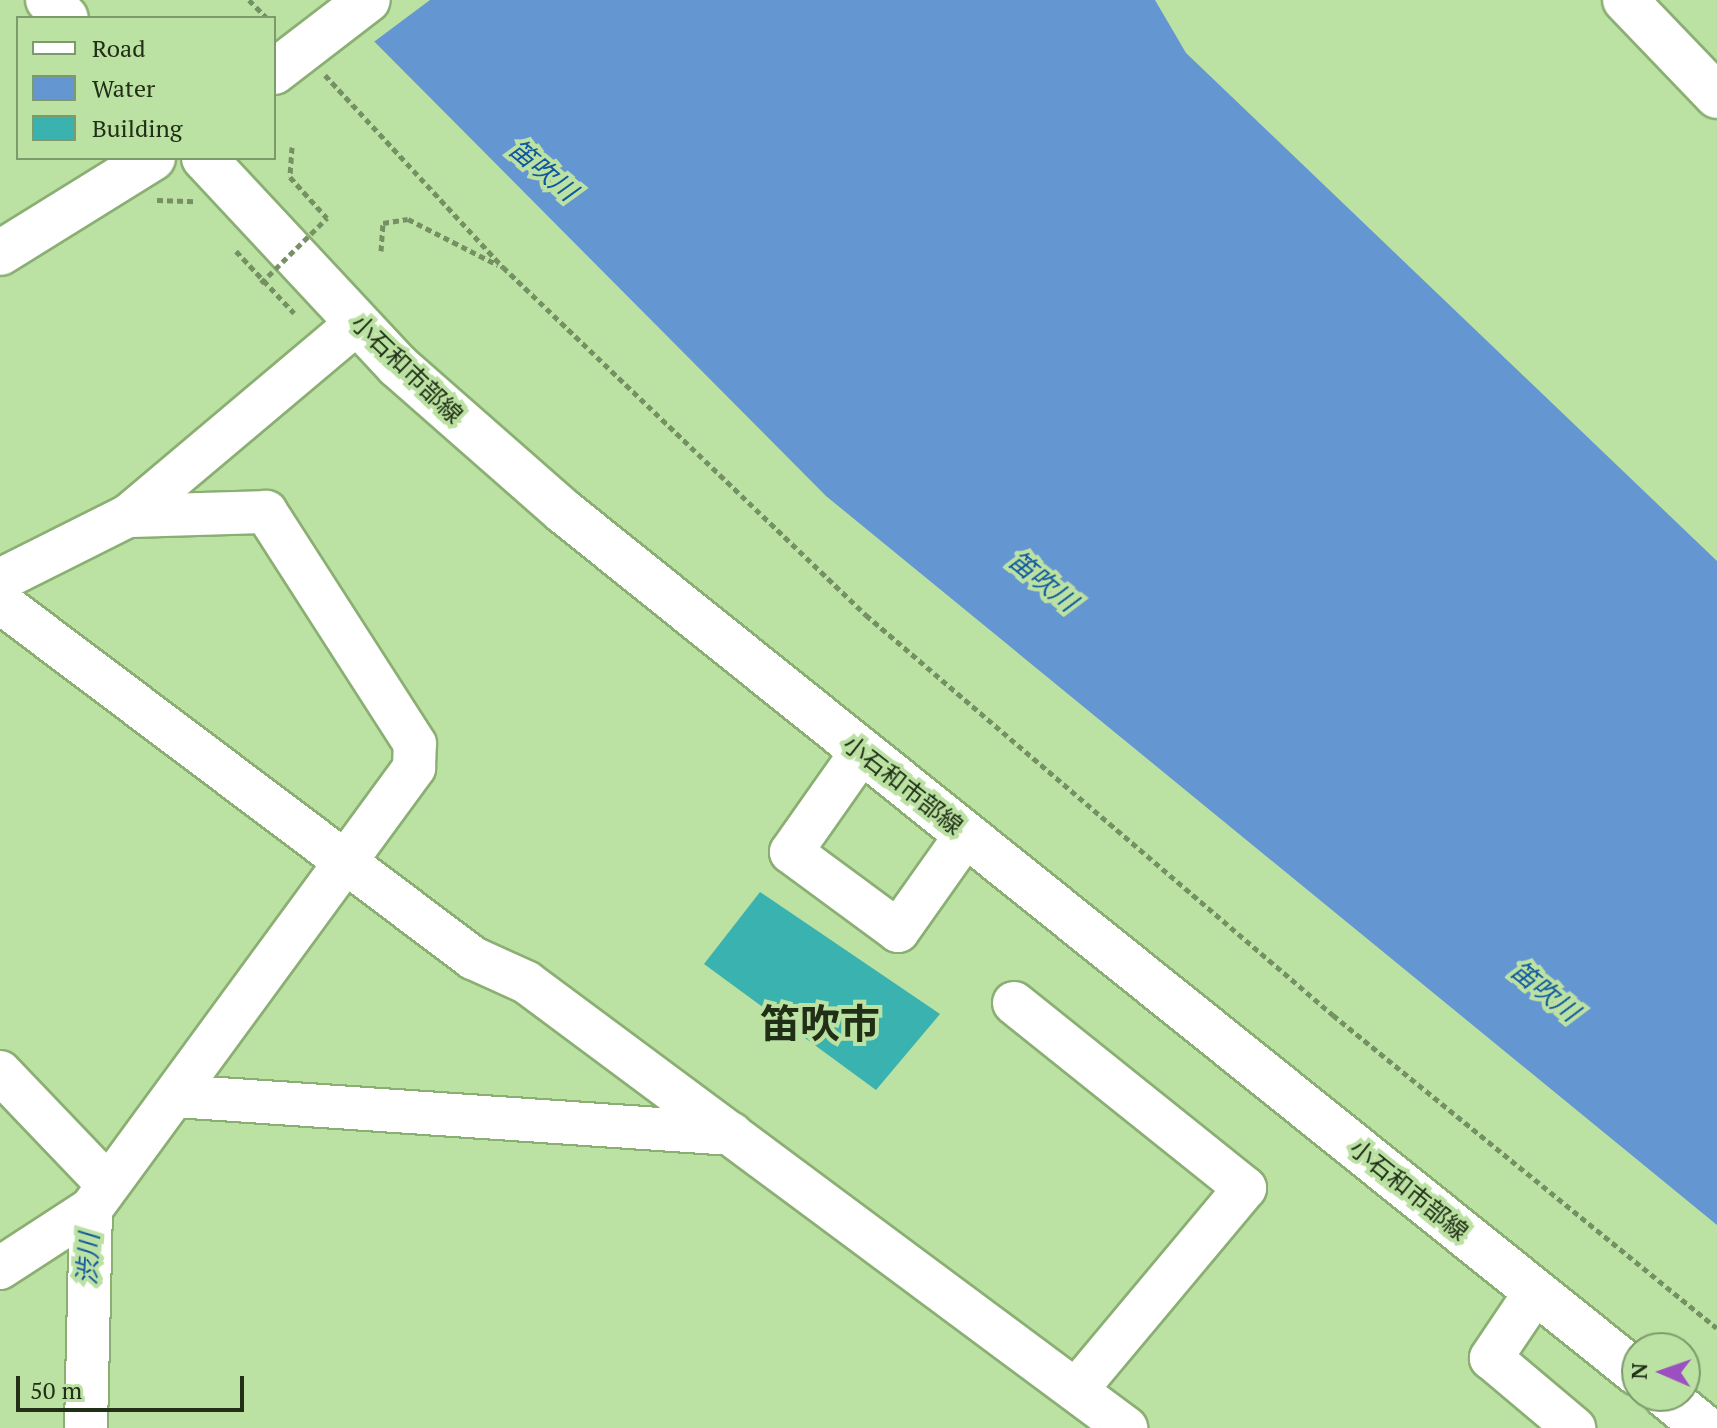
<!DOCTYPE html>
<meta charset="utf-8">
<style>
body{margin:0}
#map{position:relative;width:1717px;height:1428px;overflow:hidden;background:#bbe1a3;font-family:"PT Serif","Noto Sans JP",serif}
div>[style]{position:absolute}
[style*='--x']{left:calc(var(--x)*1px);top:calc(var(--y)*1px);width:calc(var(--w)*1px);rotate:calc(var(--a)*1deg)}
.water>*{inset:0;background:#6496d1}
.pier>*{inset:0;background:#bbe1a3}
.building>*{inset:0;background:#3ab2b0}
.path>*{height:5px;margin-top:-2.5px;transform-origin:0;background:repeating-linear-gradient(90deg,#759063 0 6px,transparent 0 10px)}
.roads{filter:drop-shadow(2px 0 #8baf73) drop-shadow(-2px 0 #8baf73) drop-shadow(0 2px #8baf73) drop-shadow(0 -2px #8baf73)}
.minor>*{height:42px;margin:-21px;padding:0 21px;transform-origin:21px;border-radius:21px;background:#fff}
.major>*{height:44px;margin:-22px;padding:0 22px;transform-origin:22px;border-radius:22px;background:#fff}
.path-bridge>*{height:5px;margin-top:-2.5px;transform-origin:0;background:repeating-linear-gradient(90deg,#759063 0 6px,transparent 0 10px)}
.bridges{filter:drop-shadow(2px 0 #8baf73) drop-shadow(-2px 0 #8baf73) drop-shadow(0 2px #8baf73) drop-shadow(0 -2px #8baf73)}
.major-bridge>*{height:44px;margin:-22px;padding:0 22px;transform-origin:22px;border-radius:22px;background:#fff}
span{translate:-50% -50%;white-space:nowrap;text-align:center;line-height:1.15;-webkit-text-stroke:8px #bbe1a3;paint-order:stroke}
.street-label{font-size:24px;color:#202f16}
.water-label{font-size:26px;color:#0f579f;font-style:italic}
.town-label{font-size:40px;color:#202f16;font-weight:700}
.legend{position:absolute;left:16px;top:16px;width:260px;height:144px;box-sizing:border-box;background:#bbe1a3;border:2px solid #7d9a6b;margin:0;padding:10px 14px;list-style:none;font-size:24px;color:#202f16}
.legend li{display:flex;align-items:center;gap:16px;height:40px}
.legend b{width:40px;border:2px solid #7d9a6b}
.north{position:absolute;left:1621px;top:1332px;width:80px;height:80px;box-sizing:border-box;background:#bbe1a3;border:2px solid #7d9a6b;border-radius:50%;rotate:272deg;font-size:22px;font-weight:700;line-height:32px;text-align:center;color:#202f16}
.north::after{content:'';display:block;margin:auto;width:28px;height:36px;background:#9c4fc0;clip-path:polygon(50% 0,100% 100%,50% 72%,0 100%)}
.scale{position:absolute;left:16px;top:1376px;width:228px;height:36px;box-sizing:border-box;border:4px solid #202f16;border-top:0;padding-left:10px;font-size:24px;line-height:28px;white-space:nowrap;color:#202f16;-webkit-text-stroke:6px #bbe1a3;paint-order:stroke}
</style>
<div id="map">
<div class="water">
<div style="clip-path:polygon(333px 0,1155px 0,1186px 53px,1717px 561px,1717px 1225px,826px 496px)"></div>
</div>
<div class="pier">
<div style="clip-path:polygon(329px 0,430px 0,371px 44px)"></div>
</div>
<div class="building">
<div style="clip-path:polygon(760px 892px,940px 1014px,876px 1090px,704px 964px)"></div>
</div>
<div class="path">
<div style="--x:249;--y:0;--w:25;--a:45"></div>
<div style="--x:325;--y:75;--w:262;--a:47.2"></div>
<div style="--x:503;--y:267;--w:503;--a:43.79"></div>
<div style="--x:866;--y:615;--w:615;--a:40.58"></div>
<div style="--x:1333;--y:1015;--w:495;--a:39.2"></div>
<div style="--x:292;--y:147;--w:30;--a:94"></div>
<div style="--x:290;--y:177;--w:55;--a:47.9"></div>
<div style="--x:157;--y:200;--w:38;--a:2"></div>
<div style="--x:236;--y:251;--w:85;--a:46.9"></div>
<div style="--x:381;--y:251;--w:28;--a:-86"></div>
<div style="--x:383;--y:223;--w:25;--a:-9"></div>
<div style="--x:408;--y:219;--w:101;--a:27.1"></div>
</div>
<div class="roads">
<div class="minor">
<div style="--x:0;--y:580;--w:143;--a:-26.6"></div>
<div style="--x:128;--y:516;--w:299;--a:-40.1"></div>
<div style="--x:0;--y:602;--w:592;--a:36.97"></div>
<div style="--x:473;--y:958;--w:58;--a:24.4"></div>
<div style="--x:526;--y:982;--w:748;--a:36.62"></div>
<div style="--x:860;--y:754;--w:120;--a:125.1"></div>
<div style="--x:791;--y:852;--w:133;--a:36.4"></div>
<div style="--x:898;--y:931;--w:118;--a:-54.7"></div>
<div style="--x:1014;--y:1003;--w:296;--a:38.7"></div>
<div style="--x:1245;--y:1188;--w:263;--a:129.9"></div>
<div style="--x:0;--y:1072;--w:156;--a:46.3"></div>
<div style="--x:176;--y:1096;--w:557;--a:3.91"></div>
<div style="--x:0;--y:1268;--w:108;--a:-33"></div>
<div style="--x:1536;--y:1291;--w:81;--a:123.9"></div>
<div style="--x:1491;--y:1358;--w:109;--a:40.1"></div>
<div style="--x:86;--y:1428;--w:219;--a:-88.7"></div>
<div style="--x:91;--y:1209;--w:547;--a:-53.78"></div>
<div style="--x:414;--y:768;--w:24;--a:-88"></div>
<div style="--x:415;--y:744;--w:276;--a:-122.7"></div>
<div style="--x:266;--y:512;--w:138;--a:178.3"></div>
</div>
<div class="major">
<div style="--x:48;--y:0;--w:25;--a:45"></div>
<div style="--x:1625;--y:0;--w:133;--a:46.2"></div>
<div style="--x:204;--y:158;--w:284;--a:47"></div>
<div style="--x:398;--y:366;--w:220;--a:41.3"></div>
<div style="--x:563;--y:511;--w:1377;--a:38.75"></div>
<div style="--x:0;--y:253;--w:180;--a:-31.8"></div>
<div style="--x:1666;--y:1396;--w:50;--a:39.4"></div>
</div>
</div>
<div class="path-bridge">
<div style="--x:261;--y:283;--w:93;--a:-44.6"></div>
</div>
<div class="bridges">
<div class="major-bridge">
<div style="--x:274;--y:72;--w:118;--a:-37.5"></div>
</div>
</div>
<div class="street-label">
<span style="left:407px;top:369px;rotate:44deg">小石和市部線</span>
<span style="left:903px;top:785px;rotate:38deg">小石和市部線</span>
<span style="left:1409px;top:1190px;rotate:39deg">小石和市部線</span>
</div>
<div class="water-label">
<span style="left:543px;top:170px;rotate:40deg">笛吹川</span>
<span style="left:1043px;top:581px;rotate:39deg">笛吹川</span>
<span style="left:1545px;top:991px;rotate:39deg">笛吹川</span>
<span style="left:88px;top:1259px;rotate:-87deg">渋川</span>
</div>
<div class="town-label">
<span style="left:820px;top:1023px">笛吹市</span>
</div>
<ul class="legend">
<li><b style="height:10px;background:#fff"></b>Road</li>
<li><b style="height:22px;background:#6496d1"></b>Water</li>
<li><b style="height:22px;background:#3ab2b0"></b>Building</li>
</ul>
<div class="north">N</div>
<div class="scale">50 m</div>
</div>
